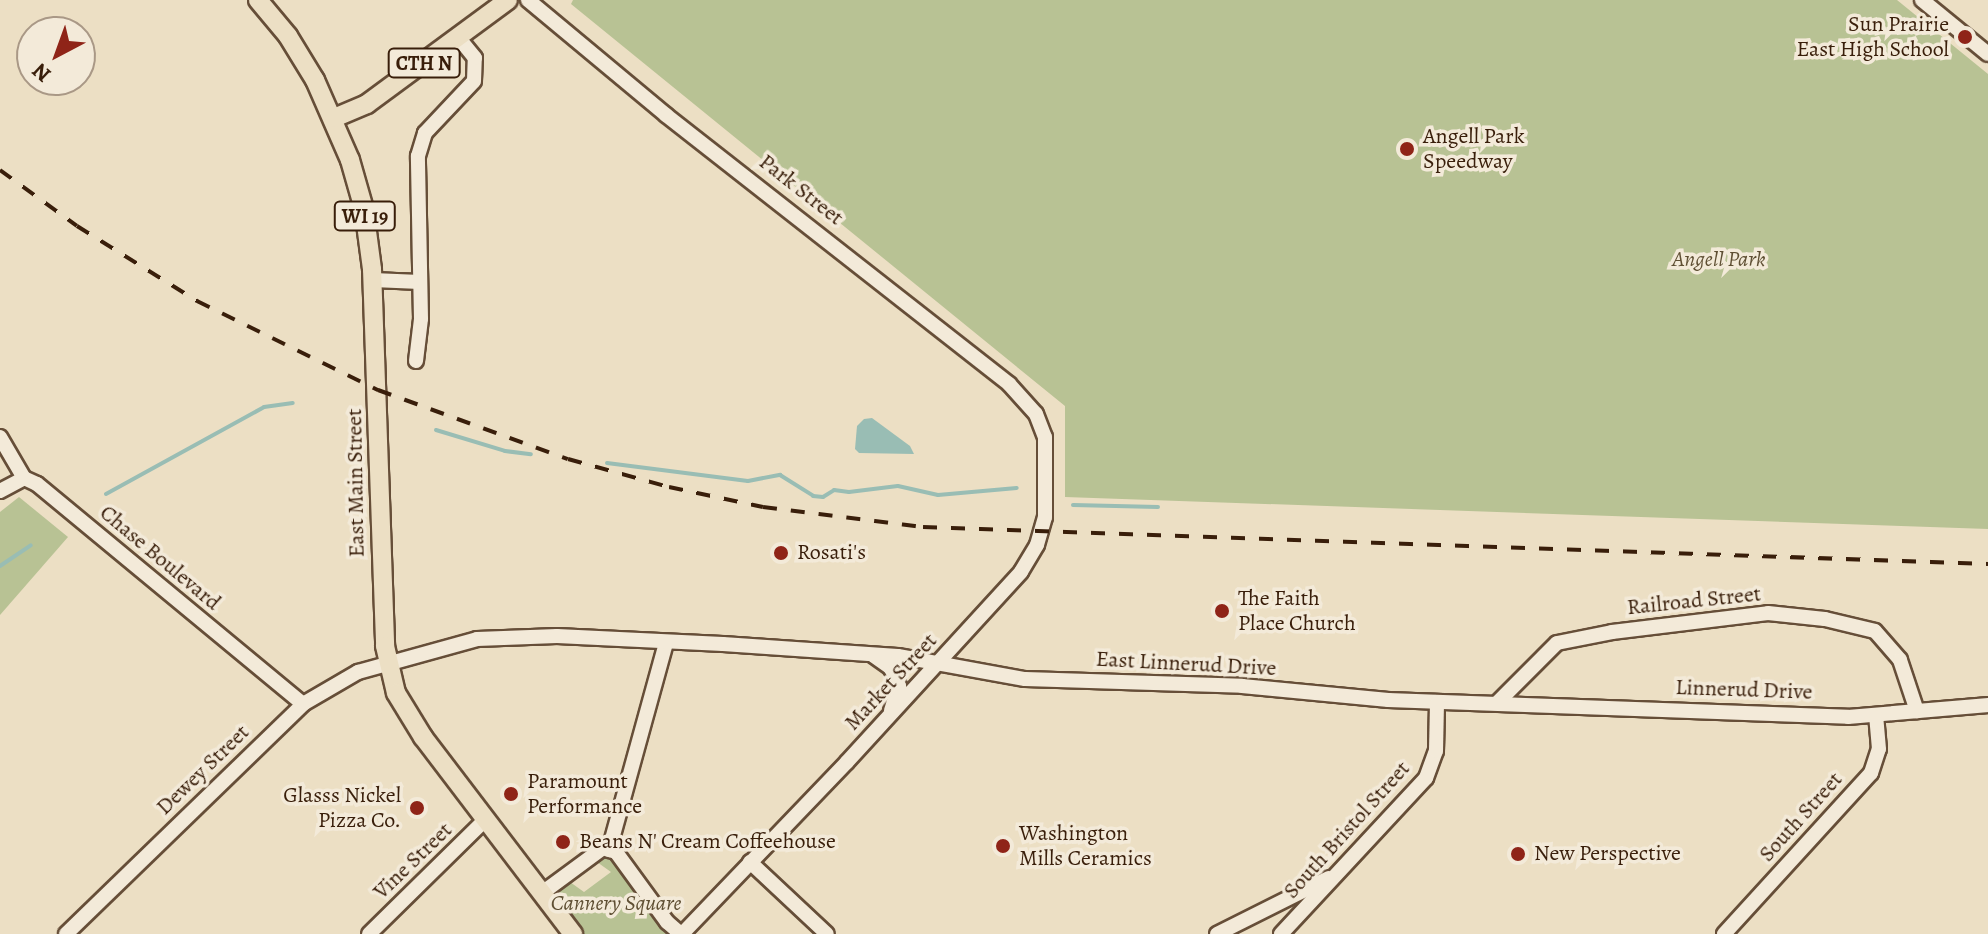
<!DOCTYPE html>
<style>
body{margin:0}
#map{position:relative;width:1988px;height:934px;overflow:hidden;background:#ecdfc4;font-family:Alegreya,serif}
div>[style]{position:absolute}
[style*='--x']{left:calc(var(--x)*1px);top:calc(var(--y)*1px);width:calc(var(--w)*1px);rotate:calc(var(--a)*1deg)}
.green>*{inset:0;background:#b8c294}
.water>*{inset:0;background:#99bdb4}
.stream>*{height:4px;margin:-2px;padding:0 2px;transform-origin:2px;border-radius:2px;background:#99bdb4}
.roads{filter:drop-shadow(2px 0 #664e38) drop-shadow(-2px 0 #664e38) drop-shadow(0 2px #664e38) drop-shadow(0 -2px #664e38)}
.minor>*{height:14px;margin:-7px;padding:0 7px;transform-origin:7px;border-radius:7px;background:#f3ead9}
.major>*{height:18px;margin:-9px;padding:0 9px;transform-origin:9px;border-radius:9px;background:#ecdfc4}
.rail>*{height:4px;margin-top:-2px;transform-origin:0;background:repeating-linear-gradient(90deg,#391e0a 0 14px,transparent 0 28px)}
.dots>*{width:22px;height:22px;translate:-50% -50%;box-sizing:border-box;border:4px solid #f3ead9;border-radius:50%}
span{translate:-50% -50%;white-space:nowrap;text-align:center;line-height:1.15;-webkit-text-stroke:7px #f3ead9;paint-order:stroke}
.shield-label span{padding:2px 6px;background:#f3ead9;border:2px solid;border-radius:6px;-webkit-text-stroke-width:0}
.shield-label{font-size:20px;color:#391e0a;font-weight:700}
.poi-label{font-size:22px;color:#391e0a}
.right{translate:-100% -50%;text-align:right}
.left{translate:0 -50%;text-align:left}
.street-label{font-size:22px;color:#391e0a}
.park-label{font-size:22px;color:#5f4f33;font-style:italic}
.north{position:absolute;left:16px;top:16px;width:80px;height:80px;box-sizing:border-box;background:#f3ead9;border:2px solid #a99886;border-radius:50%;rotate:221deg;font-size:22px;font-weight:700;line-height:32px;text-align:center;color:#391e0a}
.north::after{content:'';display:block;margin:auto;width:28px;height:36px;background:#8f2418;clip-path:polygon(50% 0,100% 100%,50% 72%,0 100%)}
</style>
<div id="map">
<div class="green">
<div style="clip-path:polygon(573px 0,1897px 0,1988px 74px,1988px 529px,1065px 497px,1065px 406px,571px 4px)"></div>
<div style="clip-path:polygon(19px 497px,68px 537px,0 615px,0 512px)"></div>
<div style="clip-path:polygon(603px 848px,681px 934px,573px 934px,542px 893px,563px 877px,584px 892px,611px 872px,590px 857px)"></div>
</div>
<div class="water">
<div style="clip-path:polygon(872px 418px,910px 446px,914px 454px,859px 453px,855px 449px,857px 426px,864px 419px)"></div>
</div>
<div class="stream">
<div style="--x:436;--y:430;--w:72;--a:16.9"></div>
<div style="--x:505;--y:451;--w:26;--a:7"></div>
<div style="--x:607;--y:463;--w:142;--a:7.3"></div>
<div style="--x:748;--y:481;--w:33;--a:-11"></div>
<div style="--x:780;--y:475;--w:39;--a:32"></div>
<div style="--x:813;--y:496;--w:10;--a:6"></div>
<div style="--x:823;--y:497;--w:13;--a:-32"></div>
<div style="--x:834;--y:490;--w:15;--a:8"></div>
<div style="--x:849;--y:492;--w:49;--a:-7"></div>
<div style="--x:898;--y:486;--w:41;--a:12.7"></div>
<div style="--x:938;--y:495;--w:79;--a:-5.1"></div>
<div style="--x:106;--y:494;--w:180;--a:-28.8"></div>
<div style="--x:264;--y:407;--w:29;--a:-8"></div>
<div style="--x:1073;--y:505;--w:85;--a:1.3"></div>
<div style="--x:0;--y:566;--w:37;--a:-34"></div>
</div>
<div class="roads">
<div class="minor">
<div style="--x:528;--y:0;--w:180;--a:39.8"></div>
<div style="--x:666;--y:115;--w:436;--a:38.1"></div>
<div style="--x:1009;--y:384;--w:40;--a:48"></div>
<div style="--x:1036;--y:414;--w:25;--a:69"></div>
<div style="--x:1045;--y:437;--w:80;--a:90"></div>
<div style="--x:1045;--y:517;--w:29;--a:106"></div>
<div style="--x:1037;--y:545;--w:31;--a:121"></div>
<div style="--x:1021;--y:572;--w:258;--a:132.5"></div>
<div style="--x:847;--y:762;--w:238;--a:133.8"></div>
<div style="--x:1922;--y:0;--w:85;--a:39.3"></div>
<div style="--x:373;--y:280;--w:47;--a:2.4"></div>
<div style="--x:416;--y:361;--w:42;--a:-83.2"></div>
<div style="--x:421;--y:319;--w:163;--a:-91.1"></div>
<div style="--x:418;--y:156;--w:24;--a:-73"></div>
<div style="--x:425;--y:133;--w:71;--a:-46.7"></div>
<div style="--x:474;--y:81;--w:23;--a:-88"></div>
<div style="--x:475;--y:58;--w:26;--a:-129"></div>
<div style="--x:0;--y:437;--w:48;--a:59.7"></div>
<div style="--x:24;--y:478;--w:14;--a:25"></div>
<div style="--x:37;--y:484;--w:345;--a:39.6"></div>
<div style="--x:0;--y:491;--w:27;--a:-28"></div>
<div style="--x:874;--y:656;--w:19;--a:35"></div>
<div style="--x:890;--y:667;--w:13;--a:61"></div>
<div style="--x:896;--y:678;--w:9;--a:69"></div>
<div style="--x:899;--y:686;--w:26;--a:108"></div>
<div style="--x:1498;--y:702;--w:83;--a:-45"></div>
<div style="--x:1557;--y:643;--w:56;--a:-11.3"></div>
<div style="--x:1612;--y:632;--w:157;--a:-6.9"></div>
<div style="--x:1768;--y:613;--w:57;--a:6"></div>
<div style="--x:1825;--y:619;--w:51;--a:13.5"></div>
<div style="--x:1875;--y:631;--w:38;--a:49"></div>
<div style="--x:1900;--y:660;--w:54;--a:71.6"></div>
<div style="--x:609;--y:850;--w:215;--a:-74.6"></div>
<div style="--x:750;--y:862;--w:105;--a:43.1"></div>
<div style="--x:542;--y:893;--w:76;--a:-36.4"></div>
<div style="--x:603;--y:848;--w:14;--a:17"></div>
<div style="--x:616;--y:852;--w:87;--a:53.9"></div>
<div style="--x:667;--y:922;--w:18;--a:41"></div>
<div style="--x:66;--y:934;--w:330;--a:-44.1"></div>
<div style="--x:303;--y:704;--w:64;--a:-30.2"></div>
<div style="--x:358;--y:672;--w:123;--a:-15.5"></div>
<div style="--x:477;--y:639;--w:80;--a:-2.1"></div>
<div style="--x:557;--y:636;--w:166;--a:2.8"></div>
<div style="--x:723;--y:644;--w:175;--a:3.9"></div>
<div style="--x:898;--y:656;--w:129;--a:10.3"></div>
<div style="--x:1025;--y:679;--w:217;--a:1.8"></div>
<div style="--x:1242;--y:686;--w:147;--a:5.5"></div>
<div style="--x:1388;--y:700;--w:460;--a:2.1"></div>
<div style="--x:1848;--y:717;--w:141;--a:-4.9"></div>
<div style="--x:369;--y:934;--w:164;--a:-44.5"></div>
<div style="--x:1217;--y:934;--w:125;--a:-26.6"></div>
<div style="--x:1281;--y:934;--w:213;--a:-47.1"></div>
<div style="--x:1426;--y:778;--w:29;--a:-70"></div>
<div style="--x:1436;--y:751;--w:49;--a:-88.8"></div>
<div style="--x:1724;--y:934;--w:218;--a:-47.6"></div>
<div style="--x:1871;--y:773;--w:25;--a:-72"></div>
<div style="--x:1879;--y:749;--w:32;--a:-95"></div>
</div>
<div class="major">
<div style="--x:258;--y:0;--w:47;--a:50.2"></div>
<div style="--x:288;--y:36;--w:52;--a:58.5"></div>
<div style="--x:315;--y:80;--w:87;--a:66.4"></div>
<div style="--x:350;--y:160;--w:51;--a:74.1"></div>
<div style="--x:364;--y:209;--w:61;--a:82.4"></div>
<div style="--x:372;--y:269;--w:377;--a:88"></div>
<div style="--x:385;--y:646;--w:48;--a:76.8"></div>
<div style="--x:396;--y:693;--w:52;--a:58.5"></div>
<div style="--x:423;--y:737;--w:248;--a:52.7"></div>
<div style="--x:334;--y:118;--w:36;--a:-23"></div>
<div style="--x:367;--y:104;--w:175;--a:-36.4"></div>
</div>
</div>
<div class="rail">
<div style="--x:0;--y:170;--w:95;--a:36"></div>
<div style="--x:77;--y:226;--w:142;--a:32"></div>
<div style="--x:197;--y:301;--w:202;--a:26.2"></div>
<div style="--x:378;--y:390;--w:202;--a:20"></div>
<div style="--x:568;--y:459;--w:105;--a:15.5"></div>
<div style="--x:669;--y:487;--w:96;--a:12"></div>
<div style="--x:763;--y:507;--w:161;--a:7.1"></div>
<div style="--x:923;--y:527;--w:1066;--a:1.99"></div>
</div>
<div class="dots">
<div style="left:1965px;top:37px;background:#8f2418"></div>
<div style="left:1407px;top:149px;background:#8f2418"></div>
<div style="left:781px;top:553px;background:#8f2418"></div>
<div style="left:1222px;top:611px;background:#8f2418"></div>
<div style="left:511px;top:794px;background:#8f2418"></div>
<div style="left:417px;top:808px;background:#8f2418"></div>
<div style="left:563px;top:842px;background:#8f2418"></div>
<div style="left:1003px;top:846px;background:#8f2418"></div>
<div style="left:1518px;top:854px;background:#8f2418"></div>
</div>
<div class="shield-label">
<span style="left:424px;top:63px">CTH N</span>
<span style="left:365px;top:216px">WI 19</span>
</div>
<div class="poi-label">
<span class="right" style="left:1949px;top:37px">Sun Prairie<br>East High School</span>
<span class="left" style="left:1423px;top:149px">Angell Park<br>Speedway</span>
<span class="left" style="left:797px;top:553px">Rosati's</span>
<span class="left" style="left:1238px;top:611px">The Faith<br>Place Church</span>
<span class="left" style="left:527px;top:794px">Paramount<br>Performance</span>
<span class="right" style="left:401px;top:808px">Glasss Nickel<br>Pizza Co.</span>
<span class="left" style="left:1019px;top:846px">Washington<br>Mills Ceramics</span>
<span class="left" style="left:579px;top:842px">Beans N' Cream Coffeehouse</span>
<span class="left" style="left:1534px;top:854px">New Perspective</span>
</div>
<div class="street-label">
<span style="left:801px;top:190px;rotate:38deg">Park Street</span>
<span style="left:356px;top:483px;rotate:-91deg">East Main Street</span>
<span style="left:160px;top:558px;rotate:40deg">Chase Boulevard</span>
<span style="left:1694px;top:601px;rotate:-6deg">Railroad Street</span>
<span style="left:1186px;top:664px;rotate:3deg">East Linnerud Drive</span>
<span style="left:891px;top:682px;rotate:-47deg">Market Street</span>
<span style="left:1744px;top:690px;rotate:2deg">Linnerud Drive</span>
<span style="left:203px;top:770px;rotate:-44deg">Dewey Street</span>
<span style="left:1801px;top:817px;rotate:-48deg">South Street</span>
<span style="left:1347px;top:830px;rotate:-48deg">South Bristol Street</span>
<span style="left:413px;top:861px;rotate:-44deg">Vine Street</span>
</div>
<div class="park-label">
<span style="left:1719px;top:260px">Angell Park</span>
<span style="left:616px;top:904px">Cannery Square</span>
</div>
<div class="north">N</div>
</div>
